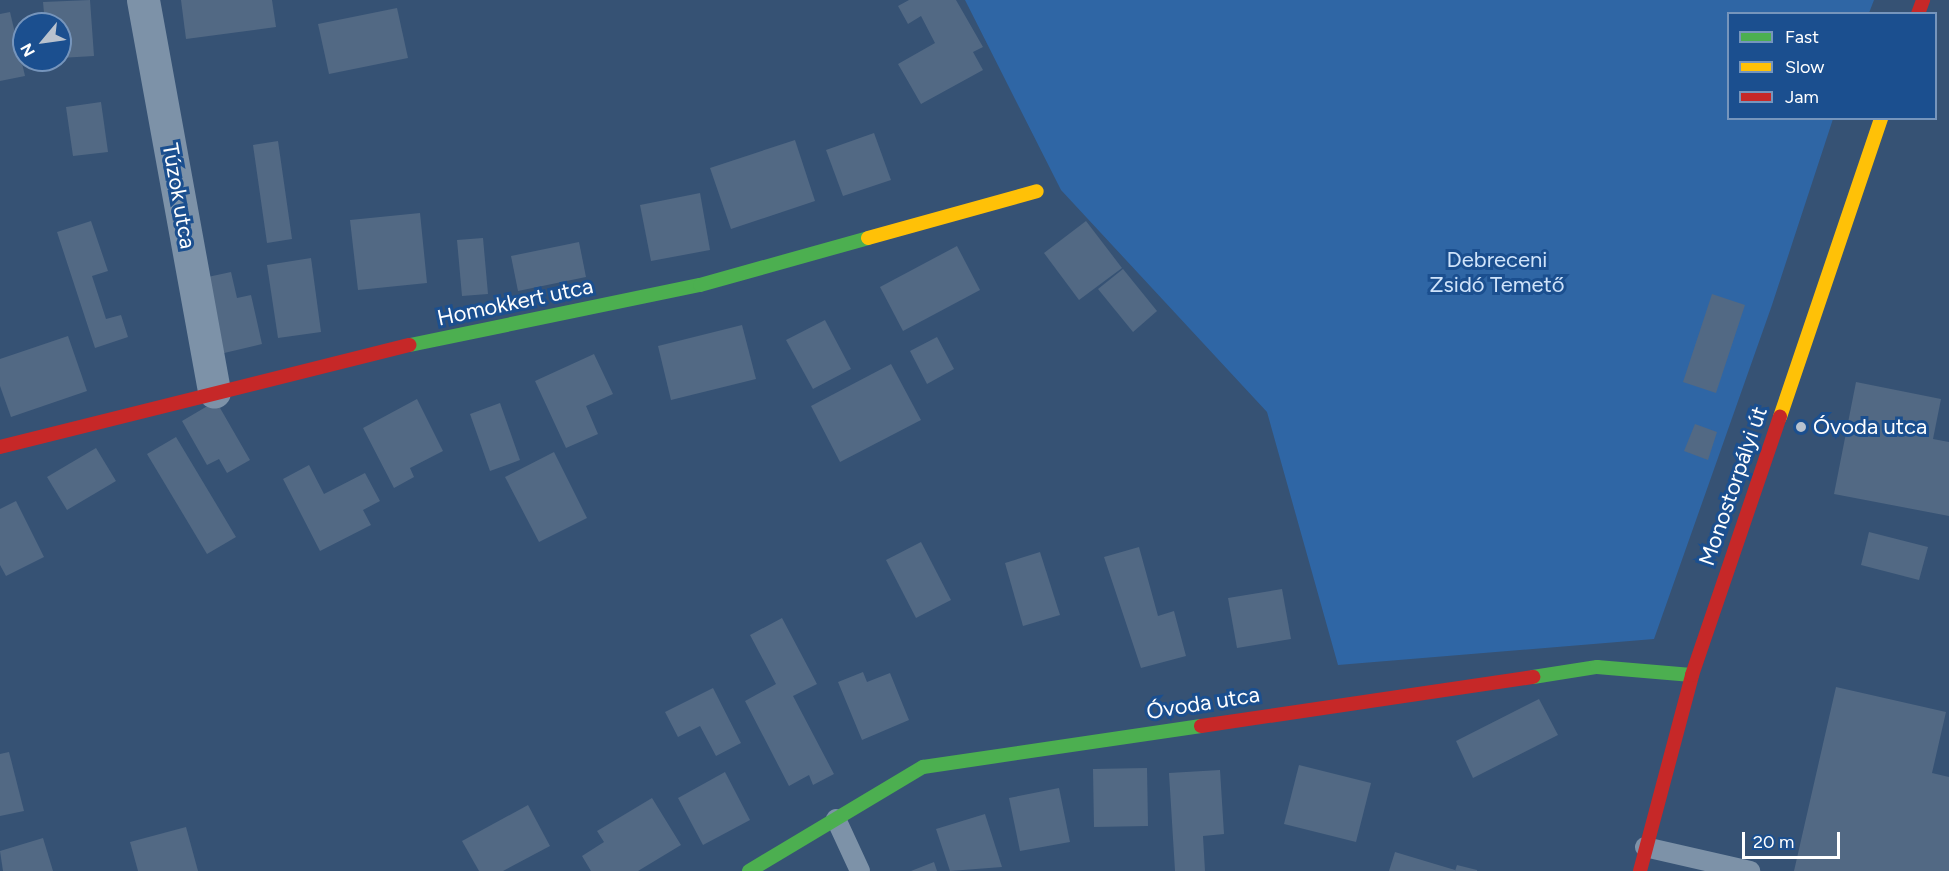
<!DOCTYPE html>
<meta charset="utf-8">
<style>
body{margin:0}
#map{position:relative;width:1949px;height:871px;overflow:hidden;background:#365274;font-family:Figtree,sans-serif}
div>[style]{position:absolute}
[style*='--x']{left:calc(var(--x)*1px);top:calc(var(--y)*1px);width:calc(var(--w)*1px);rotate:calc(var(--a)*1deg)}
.green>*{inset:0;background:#2f66a5}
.building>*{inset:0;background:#526984}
.lane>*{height:20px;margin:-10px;padding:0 10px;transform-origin:10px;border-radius:10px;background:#7d92a8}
.street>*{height:33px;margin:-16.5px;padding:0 16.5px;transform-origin:16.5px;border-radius:16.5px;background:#7d92a8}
.fast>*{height:14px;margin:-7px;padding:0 7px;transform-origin:7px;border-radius:7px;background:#4caf50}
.slow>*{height:14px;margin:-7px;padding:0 7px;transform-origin:7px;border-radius:7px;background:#ffc107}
.jam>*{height:14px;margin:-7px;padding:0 7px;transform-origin:7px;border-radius:7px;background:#c62828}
.dots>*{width:16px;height:16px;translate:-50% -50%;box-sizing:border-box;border:3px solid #1b4f8f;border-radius:50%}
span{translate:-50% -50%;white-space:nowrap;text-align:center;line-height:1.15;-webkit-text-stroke:6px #1b4f8f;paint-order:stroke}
.street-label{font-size:22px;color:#fff}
.park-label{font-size:22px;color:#cfe3fa}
.poi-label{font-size:22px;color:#fff}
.left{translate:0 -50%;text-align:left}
.legend{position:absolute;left:1727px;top:12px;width:210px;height:108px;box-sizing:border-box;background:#1b4f8f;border:2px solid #7695bc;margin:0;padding:8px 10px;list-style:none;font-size:18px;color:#fff}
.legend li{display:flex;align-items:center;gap:12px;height:30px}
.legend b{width:30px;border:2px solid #7695bc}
.north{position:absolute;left:12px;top:12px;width:60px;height:60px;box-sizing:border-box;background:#1b4f8f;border:2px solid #7695bc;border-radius:50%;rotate:241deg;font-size:16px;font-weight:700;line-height:24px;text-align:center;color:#fff}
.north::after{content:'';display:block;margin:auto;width:21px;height:27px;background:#b9c2ce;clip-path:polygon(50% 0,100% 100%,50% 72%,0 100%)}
.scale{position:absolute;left:1742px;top:832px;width:98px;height:27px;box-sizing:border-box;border:3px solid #fff;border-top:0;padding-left:8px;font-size:18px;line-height:21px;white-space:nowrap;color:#fff;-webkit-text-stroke:4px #1b4f8f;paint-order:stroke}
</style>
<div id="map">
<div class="green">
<div style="clip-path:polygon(965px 0,1874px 0,1869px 13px,1728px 14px,1728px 118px,1833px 119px,1772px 305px,1654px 639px,1338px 665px,1267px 412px,1061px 190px)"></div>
</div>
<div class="building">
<div style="clip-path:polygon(90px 0,94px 56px,60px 58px,60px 24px,45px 24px,43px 2px)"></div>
<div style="clip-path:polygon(181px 0,272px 0,276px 27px,186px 39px)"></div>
<div style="clip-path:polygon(909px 0,956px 0,983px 47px,973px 52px,983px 70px,921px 104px,898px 64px,935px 43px,921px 16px,908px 24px,898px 6px)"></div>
<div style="clip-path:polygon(397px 8px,408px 58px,329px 74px,318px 24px)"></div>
<div style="clip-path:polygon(10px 12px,25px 76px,0 81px,0 14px)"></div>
<div style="clip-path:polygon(101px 102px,108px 152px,73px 156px,66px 107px)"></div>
<div style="clip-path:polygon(874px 133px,891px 180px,843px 196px,826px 150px)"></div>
<div style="clip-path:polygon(795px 140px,815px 201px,731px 229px,710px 168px)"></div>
<div style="clip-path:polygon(278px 141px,292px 239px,267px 243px,253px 145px)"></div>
<div style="clip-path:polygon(700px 193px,710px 250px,651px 261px,640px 205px)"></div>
<div style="clip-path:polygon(420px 213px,427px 283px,358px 290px,350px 220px)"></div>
<div style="clip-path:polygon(91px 221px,108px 271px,92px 276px,106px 319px,121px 315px,128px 337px,95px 348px,57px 232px)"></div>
<div style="clip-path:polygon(1086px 221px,1122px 268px,1079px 300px,1044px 253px)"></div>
<div style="clip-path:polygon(483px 238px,488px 294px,462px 296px,457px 240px)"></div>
<div style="clip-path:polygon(579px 242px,586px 277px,518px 291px,511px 256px)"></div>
<div style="clip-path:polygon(957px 246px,980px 290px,903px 331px,880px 287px)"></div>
<div style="clip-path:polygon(311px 258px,321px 332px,278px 338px,267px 265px)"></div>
<div style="clip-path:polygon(1123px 269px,1157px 311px,1133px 332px,1098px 289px)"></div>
<div style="clip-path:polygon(231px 272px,237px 298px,251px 295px,262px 344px,220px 354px,203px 278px)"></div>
<div style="clip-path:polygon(1712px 294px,1745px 305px,1716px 393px,1683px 382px)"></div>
<div style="clip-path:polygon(825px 320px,851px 369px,813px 389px,786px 340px)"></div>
<div style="clip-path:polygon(742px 325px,756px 379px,671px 400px,658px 346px)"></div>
<div style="clip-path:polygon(68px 336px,87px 391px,11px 417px,0 386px,0 359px)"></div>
<div style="clip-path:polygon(937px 337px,954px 369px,927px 384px,910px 351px)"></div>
<div style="clip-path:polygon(594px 354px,613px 394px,586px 406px,598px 434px,566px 448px,535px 381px)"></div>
<div style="clip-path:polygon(891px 364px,921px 420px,840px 462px,811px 406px)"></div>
<div style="clip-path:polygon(1856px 382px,1941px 399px,1933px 439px,1949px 442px,1949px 516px,1834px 494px)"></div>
<div style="clip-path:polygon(417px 399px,443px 451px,410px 468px,414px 477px,394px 488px,363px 428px)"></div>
<div style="clip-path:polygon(216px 401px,250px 460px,227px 473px,219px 459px,207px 465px,182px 421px)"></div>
<div style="clip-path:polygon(500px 403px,520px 460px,490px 471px,470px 414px)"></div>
<div style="clip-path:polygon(1695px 424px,1717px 432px,1708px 460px,1684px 451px)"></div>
<div style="clip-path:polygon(176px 437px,236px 537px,207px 554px,147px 454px)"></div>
<div style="clip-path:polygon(96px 448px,116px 481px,67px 510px,47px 477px)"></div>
<div style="clip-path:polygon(554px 452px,587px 518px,539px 542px,505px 477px)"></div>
<div style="clip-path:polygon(309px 465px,324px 494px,365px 473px,380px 501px,363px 510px,371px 525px,320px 551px,283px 479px)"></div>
<div style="clip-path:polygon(16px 501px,44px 557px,6px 576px,0 565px,0 509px)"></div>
<div style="clip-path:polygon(1869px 532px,1928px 547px,1919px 580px,1861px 565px)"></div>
<div style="clip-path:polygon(921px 542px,951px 600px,916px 618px,886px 560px)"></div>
<div style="clip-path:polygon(1139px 547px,1158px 616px,1174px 611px,1186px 656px,1141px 668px,1104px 557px)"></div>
<div style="clip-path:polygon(1040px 552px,1060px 615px,1023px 626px,1005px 563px)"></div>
<div style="clip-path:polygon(1282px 589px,1291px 639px,1237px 648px,1228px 598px)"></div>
<div style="clip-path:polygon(782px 618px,817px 684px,793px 696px,834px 774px,813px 785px,809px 775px,789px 786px,745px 701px,776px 684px,750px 635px)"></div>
<div style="clip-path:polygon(863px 672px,867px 682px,890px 673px,909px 720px,862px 740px,838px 682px)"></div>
<div style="clip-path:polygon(1836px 687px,1946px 712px,1932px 773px,1949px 777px,1949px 871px,1794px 871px)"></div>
<div style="clip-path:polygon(713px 688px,741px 743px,716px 756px,700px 726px,678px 737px,665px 712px)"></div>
<div style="clip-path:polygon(1539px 699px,1558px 735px,1473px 778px,1456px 741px)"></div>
<div style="clip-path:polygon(9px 752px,24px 811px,0 816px,0 754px)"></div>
<div style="clip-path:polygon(1299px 765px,1371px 783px,1356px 842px,1284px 824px)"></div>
<div style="clip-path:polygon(1147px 768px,1148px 826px,1094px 827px,1093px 769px)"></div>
<div style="clip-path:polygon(1220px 770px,1224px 834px,1203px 836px,1205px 871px,1175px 871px,1169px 773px)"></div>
<div style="clip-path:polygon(725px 772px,750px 820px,703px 845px,678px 798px)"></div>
<div style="clip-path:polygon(1059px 788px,1070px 842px,1020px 851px,1009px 798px)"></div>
<div style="clip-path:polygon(652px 798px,681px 845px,638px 871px,591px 871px,582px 856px,604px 842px,597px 831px)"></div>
<div style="clip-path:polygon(528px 805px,550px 846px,503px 871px,479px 871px,462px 841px)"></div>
<div style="clip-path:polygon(985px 814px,1002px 867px,950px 871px,936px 829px)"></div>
<div style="clip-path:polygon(186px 827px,198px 871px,138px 871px,130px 842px)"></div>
<div style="clip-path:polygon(43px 838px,53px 871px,3px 871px,0 851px)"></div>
<div style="clip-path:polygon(1395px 852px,1455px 870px,1455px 871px,1389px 871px)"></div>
<div style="clip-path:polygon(934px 862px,937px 871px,911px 871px)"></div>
<div style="clip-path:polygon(1457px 865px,1477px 870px,1477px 871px,1455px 871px)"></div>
</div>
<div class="lane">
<div style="--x:836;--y:819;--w:57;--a:65.2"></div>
<div style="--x:1645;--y:847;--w:108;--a:12.9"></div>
</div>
<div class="street">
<div style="--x:143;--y:0;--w:398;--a:79.7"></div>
</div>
<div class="fast">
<div style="--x:410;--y:345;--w:296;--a:-11.7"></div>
<div style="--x:700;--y:285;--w:174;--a:-15.6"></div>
<div style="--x:1533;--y:677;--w:65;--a:-8.9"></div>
<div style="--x:1597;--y:667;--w:95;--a:4.8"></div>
<div style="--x:749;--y:871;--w:203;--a:-30.9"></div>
<div style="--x:923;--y:767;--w:281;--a:-8.4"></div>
</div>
<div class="slow">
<div style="--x:868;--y:238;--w:175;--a:-15.5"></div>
<div style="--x:1780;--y:417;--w:316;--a:-71.3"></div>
</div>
<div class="jam">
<div style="--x:1918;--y:14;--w:15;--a:-70"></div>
<div style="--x:0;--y:447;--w:422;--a:-14"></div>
<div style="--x:1201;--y:726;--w:336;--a:-8.4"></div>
<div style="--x:1640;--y:871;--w:203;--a:-75.1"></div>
<div style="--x:1692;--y:675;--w:273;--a:-71.2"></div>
</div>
<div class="dots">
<div style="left:1801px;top:427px;background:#b9c2ce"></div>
</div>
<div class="street-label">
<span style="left:179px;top:196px;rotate:80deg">Túzok utca</span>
<span style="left:515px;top:302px;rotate:-12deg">Homokkert utca</span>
<span style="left:1733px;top:486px;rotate:-71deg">Monostorpályi út</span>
<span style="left:1203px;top:703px;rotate:-9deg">Óvoda utca</span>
</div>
<div class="park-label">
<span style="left:1497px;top:272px">Debreceni<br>Zsidó Temető</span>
</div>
<div class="poi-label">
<span class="left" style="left:1813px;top:427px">Óvoda utca</span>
</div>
<ul class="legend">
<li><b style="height:8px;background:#4caf50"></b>Fast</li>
<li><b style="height:8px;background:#ffc107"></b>Slow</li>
<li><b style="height:8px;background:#c62828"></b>Jam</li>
</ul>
<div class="north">N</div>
<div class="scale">20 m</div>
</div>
